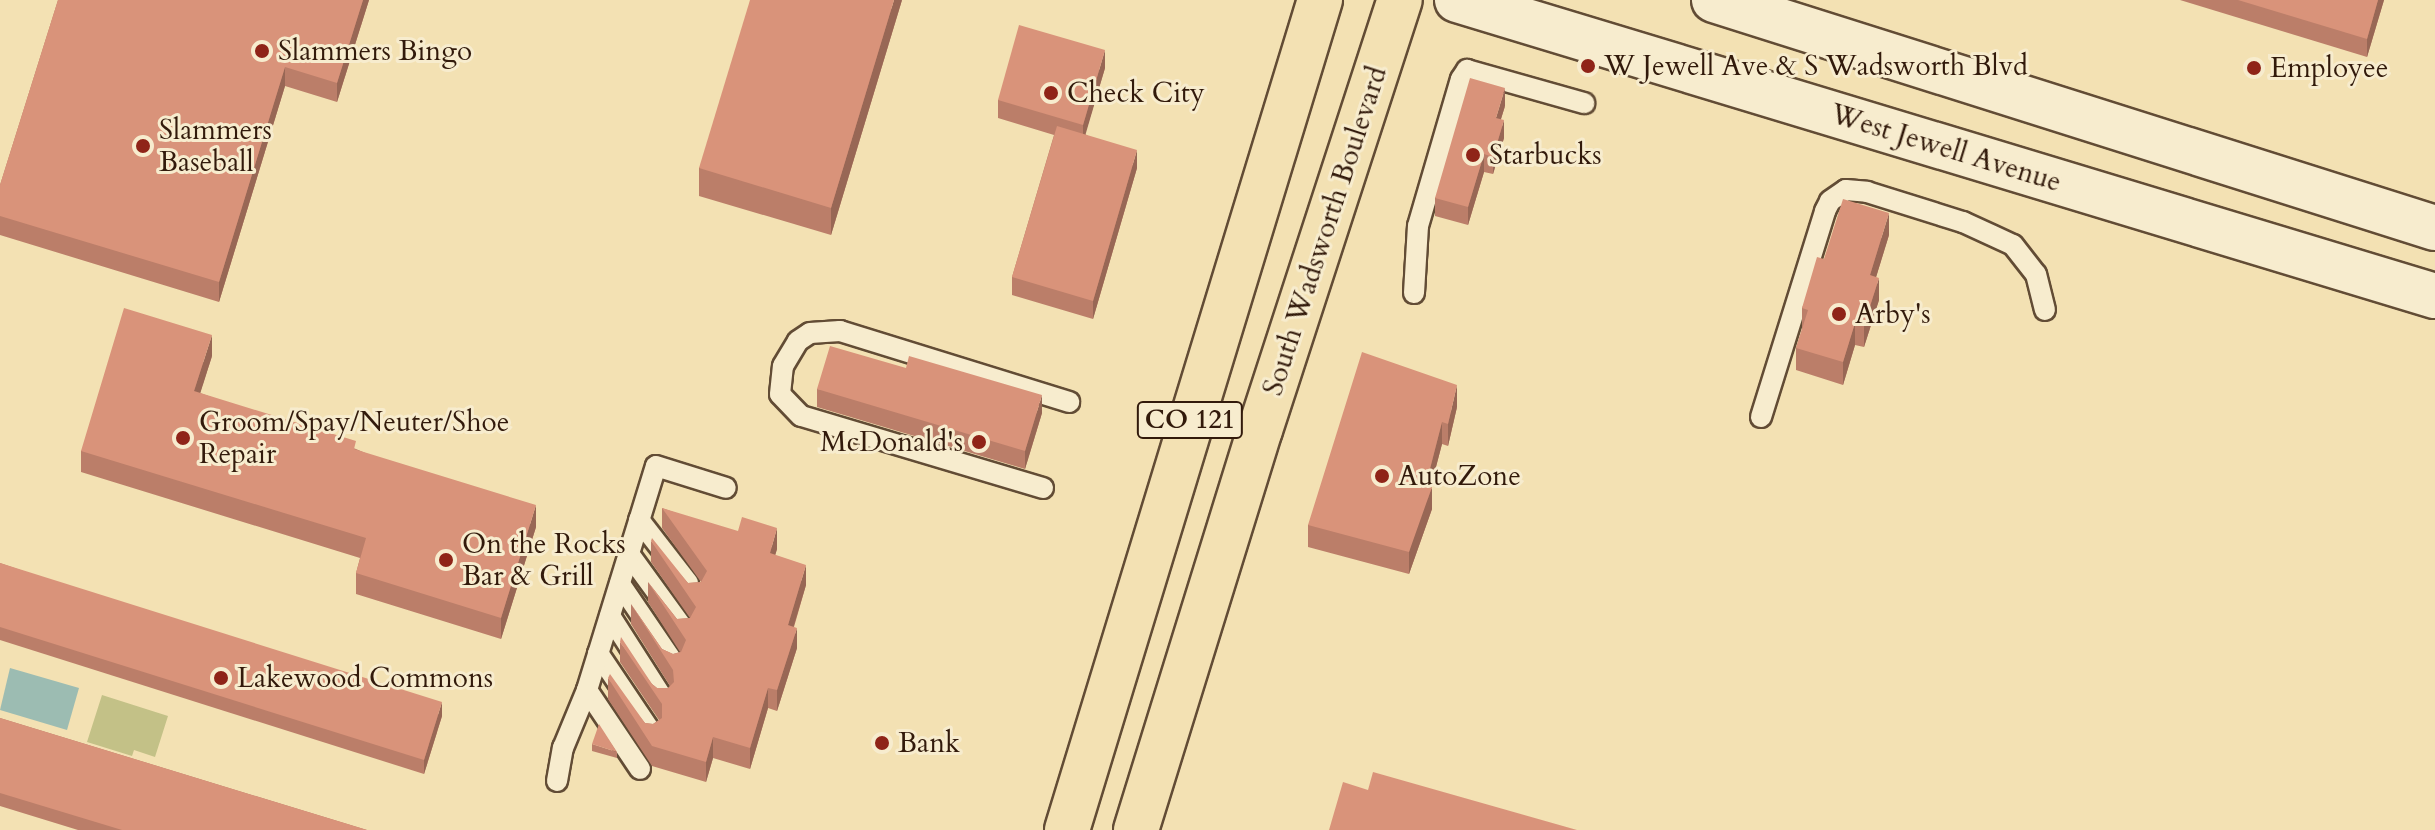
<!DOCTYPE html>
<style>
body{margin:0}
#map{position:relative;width:2435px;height:830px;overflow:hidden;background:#f3e1b3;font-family:Cardo,serif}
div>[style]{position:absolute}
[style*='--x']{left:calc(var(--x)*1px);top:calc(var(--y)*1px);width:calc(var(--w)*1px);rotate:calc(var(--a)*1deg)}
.green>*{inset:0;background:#c3c187}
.water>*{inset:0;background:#9cbcb2}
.roads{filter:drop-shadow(2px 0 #624c35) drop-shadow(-2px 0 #624c35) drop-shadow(0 2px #624c35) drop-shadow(0 -2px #624c35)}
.lane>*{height:20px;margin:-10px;padding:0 10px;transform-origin:10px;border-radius:10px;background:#f7ecce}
.secondary>*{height:44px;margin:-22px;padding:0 22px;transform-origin:22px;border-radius:22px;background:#f7ecce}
.primary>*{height:44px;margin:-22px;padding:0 22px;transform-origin:22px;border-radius:22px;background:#f3e1b3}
.wall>*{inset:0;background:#bb7e69}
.shaded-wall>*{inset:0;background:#986755}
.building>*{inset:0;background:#d9937a}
.dots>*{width:22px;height:22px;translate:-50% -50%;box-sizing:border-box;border:4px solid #f7ecce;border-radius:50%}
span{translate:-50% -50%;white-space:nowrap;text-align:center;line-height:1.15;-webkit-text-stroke:6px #f7ecce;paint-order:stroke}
.shield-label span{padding:2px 6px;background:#f7ecce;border:2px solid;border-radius:6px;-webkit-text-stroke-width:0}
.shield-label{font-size:26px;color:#321a0b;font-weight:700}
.poi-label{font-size:28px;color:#321a0b}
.left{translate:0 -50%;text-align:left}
.right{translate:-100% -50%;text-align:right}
.street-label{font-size:28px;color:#321a0b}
</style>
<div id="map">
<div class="green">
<div style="clip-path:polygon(102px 695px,168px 716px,155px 757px,134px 750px,132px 756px,87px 742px)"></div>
</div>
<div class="water">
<div style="clip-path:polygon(10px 668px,79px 688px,67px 730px,0 710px)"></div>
</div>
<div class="roads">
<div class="lane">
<div style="--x:1414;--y:293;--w:67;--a:-86.6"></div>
<div style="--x:1418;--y:226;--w:153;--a:-73.7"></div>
<div style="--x:1461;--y:79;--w:11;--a:-56"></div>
<div style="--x:1467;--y:70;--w:122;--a:15.8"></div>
<div style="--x:1761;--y:417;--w:216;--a:-72.7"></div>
<div style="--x:1825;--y:211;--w:11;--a:-63"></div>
<div style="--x:1830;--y:201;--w:19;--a:-35"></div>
<div style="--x:1846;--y:190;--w:21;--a:5"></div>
<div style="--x:1867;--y:192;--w:101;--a:17.4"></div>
<div style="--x:1963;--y:222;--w:55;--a:24.7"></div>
<div style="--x:2013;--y:245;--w:37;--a:52"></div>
<div style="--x:2036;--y:274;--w:37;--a:76"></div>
<div style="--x:1043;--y:488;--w:252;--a:-163.4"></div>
<div style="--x:801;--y:416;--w:30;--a:-134"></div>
<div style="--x:780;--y:394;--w:28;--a:-84"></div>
<div style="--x:783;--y:366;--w:29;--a:-59"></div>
<div style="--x:798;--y:341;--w:14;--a:-34"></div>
<div style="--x:810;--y:333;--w:30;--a:-4"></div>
<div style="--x:840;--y:331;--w:240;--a:17.2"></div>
<div style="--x:639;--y:520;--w:80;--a:52.1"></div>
<div style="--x:629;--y:554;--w:92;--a:53.9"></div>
<div style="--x:620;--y:584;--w:94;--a:55.8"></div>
<div style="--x:610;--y:616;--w:96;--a:57.3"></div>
<div style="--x:598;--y:653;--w:95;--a:56.1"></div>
<div style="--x:587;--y:690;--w:95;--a:56.1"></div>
<div style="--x:557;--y:781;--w:34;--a:-80"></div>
<div style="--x:563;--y:748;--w:63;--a:-67.5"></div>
<div style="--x:587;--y:690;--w:234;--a:-72.9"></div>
<div style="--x:656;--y:466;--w:73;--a:17.4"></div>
</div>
<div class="secondary">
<div style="--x:1457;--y:0;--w:1022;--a:16.84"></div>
<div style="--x:1714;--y:0;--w:756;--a:17.55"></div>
</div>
<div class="primary">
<div style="--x:1067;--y:830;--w:868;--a:-73.05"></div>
<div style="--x:1136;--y:830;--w:419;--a:-72.8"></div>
<div style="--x:1260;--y:430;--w:452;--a:-72"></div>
</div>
</div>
<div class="wall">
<div style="clip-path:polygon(58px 0,369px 0,337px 102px,285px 86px,219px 302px,0 235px,0 185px)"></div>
<div style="clip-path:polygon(902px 0,831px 235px,699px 196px,699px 168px)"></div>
<div style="clip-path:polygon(2180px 0,2384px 0,2367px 57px)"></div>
<div style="clip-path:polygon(1105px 68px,1085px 134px,1137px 168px,1093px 319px,1012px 295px,1012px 277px,1054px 135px,998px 118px,998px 100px)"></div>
<div style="clip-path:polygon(1505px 106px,1501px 119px,1504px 138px,1493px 174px,1484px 172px,1468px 225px,1435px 216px,1435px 198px)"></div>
<div style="clip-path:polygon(1889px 235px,1876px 277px,1879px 300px,1864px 347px,1855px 345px,1843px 385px,1796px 370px,1796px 348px,1802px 330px,1802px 308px,1824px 259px)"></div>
<div style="clip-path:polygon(212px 356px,200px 393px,356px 449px,536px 527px,501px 639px,356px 594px,356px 573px,360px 558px,81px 472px,81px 451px)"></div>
<div style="clip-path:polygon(817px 389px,1042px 413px,1025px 469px,817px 407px)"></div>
<div style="clip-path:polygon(1457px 407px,1448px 446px,1442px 444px,1431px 486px,1432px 509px,1409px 574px,1308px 547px,1308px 525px)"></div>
<div style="clip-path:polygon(662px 508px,777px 549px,775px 555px,806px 585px,794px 627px,797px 648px,777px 711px,768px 708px,750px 769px,713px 758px,706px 782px,652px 766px,608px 699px,608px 678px,645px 723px,653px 724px,659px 720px,620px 662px,620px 642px,652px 684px,657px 688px,668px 688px,670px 686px,631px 624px,631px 604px,662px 649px,673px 654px,680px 652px,648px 602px,648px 582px,677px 619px,690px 618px,651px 562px,651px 541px,688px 583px,701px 582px,662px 528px)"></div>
<div style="clip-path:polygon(0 563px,442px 716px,424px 774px,0 640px)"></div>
<div style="clip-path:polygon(0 718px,367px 830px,78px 830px,0 806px)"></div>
<div style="clip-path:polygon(592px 744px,617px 752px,617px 758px,592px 751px)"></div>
</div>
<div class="shaded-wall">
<div style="clip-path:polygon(363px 0,369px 0,337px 102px,337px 83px)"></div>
<div style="clip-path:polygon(894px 0,902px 0,831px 235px,831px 208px)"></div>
<div style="clip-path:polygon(2378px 0,2384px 0,2367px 57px,2367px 39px)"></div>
<div style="clip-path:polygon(1105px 50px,1105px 68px,1083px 143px,1083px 125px)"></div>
<div style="clip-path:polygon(285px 67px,285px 86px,219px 302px,219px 282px)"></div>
<div style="clip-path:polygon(1505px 88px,1505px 106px,1496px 135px,1496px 118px)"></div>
<div style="clip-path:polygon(1504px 120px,1504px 138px,1493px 174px,1493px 157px)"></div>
<div style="clip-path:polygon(1137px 150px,1137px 168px,1093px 319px,1093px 301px)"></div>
<div style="clip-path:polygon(1484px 154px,1484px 172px,1468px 225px,1468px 207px)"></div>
<div style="clip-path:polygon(1889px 213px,1889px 235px,1870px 297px,1870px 275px)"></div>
<div style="clip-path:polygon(1879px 278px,1879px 300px,1864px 347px,1864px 325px)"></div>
<div style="clip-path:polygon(1855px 323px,1855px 345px,1843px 385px,1843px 362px)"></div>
<div style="clip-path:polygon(212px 335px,212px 356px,194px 413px,194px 391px)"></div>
<div style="clip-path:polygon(1457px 385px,1457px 407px,1448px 446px,1448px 424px)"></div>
<div style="clip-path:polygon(1042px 395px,1042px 413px,1025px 469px,1025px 451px)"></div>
<div style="clip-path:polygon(1442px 422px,1442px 444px,1427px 501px,1432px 487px,1432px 509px,1409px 574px,1409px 552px)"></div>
<div style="clip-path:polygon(536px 505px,536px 527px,501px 639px,501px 618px)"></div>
<div style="clip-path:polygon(777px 528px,777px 549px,770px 573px,770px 553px)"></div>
<div style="clip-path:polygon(806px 565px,806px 585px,788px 645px,788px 625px)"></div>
<div style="clip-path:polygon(797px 628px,797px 648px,777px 711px,777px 690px)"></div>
<div style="clip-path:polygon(768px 688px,768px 708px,750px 769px,750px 748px)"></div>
<div style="clip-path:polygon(442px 702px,442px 716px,424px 774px,424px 760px)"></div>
<div style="clip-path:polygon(713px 737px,713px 758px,706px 782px,706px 762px)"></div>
</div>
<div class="building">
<div style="clip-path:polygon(58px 0,363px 0,337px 83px,285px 67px,219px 282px,0 216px,0 185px)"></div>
<div style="clip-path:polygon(750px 0,894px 0,831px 208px,699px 168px)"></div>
<div style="clip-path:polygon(2238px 0,2378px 0,2367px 39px)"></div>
<div style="clip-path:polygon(1019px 25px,1105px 50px,1083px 125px,998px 100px)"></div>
<div style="clip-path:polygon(1470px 78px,1505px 88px,1496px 118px,1504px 120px,1493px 157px,1484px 154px,1468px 207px,1435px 198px)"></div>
<div style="clip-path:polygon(1057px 126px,1137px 150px,1093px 301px,1012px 277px)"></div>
<div style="clip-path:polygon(1843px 199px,1889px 213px,1870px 275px,1879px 278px,1864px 325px,1855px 323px,1843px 362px,1796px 348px,1808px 310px,1802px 308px,1817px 257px,1824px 259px)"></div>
<div style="clip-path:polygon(124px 308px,212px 335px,194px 391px,356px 441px,354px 449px,536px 505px,501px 618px,356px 573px,366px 538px,81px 451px)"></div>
<div style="clip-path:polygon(830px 346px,906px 368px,909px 356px,1042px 395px,1025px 451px,817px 389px)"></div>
<div style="clip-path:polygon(1362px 352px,1457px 385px,1448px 424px,1442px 422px,1426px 484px,1432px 487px,1409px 552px,1308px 525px)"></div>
<div style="clip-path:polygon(662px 508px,738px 531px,742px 517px,777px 528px,770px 553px,806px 565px,788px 625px,797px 628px,777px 690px,768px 688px,750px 748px,713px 737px,706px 762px,652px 746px,608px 678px,610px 674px,645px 723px,653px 724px,662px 718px,662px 704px,620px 642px,621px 637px,652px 684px,657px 688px,668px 688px,674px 682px,673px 670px,631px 604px,662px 649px,673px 654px,681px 652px,686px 640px,648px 582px,677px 619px,690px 618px,696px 607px,651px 541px,652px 538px,688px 583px,701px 582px,707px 571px)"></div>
<div style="clip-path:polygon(0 563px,442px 702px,424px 760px,0 627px)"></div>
<div style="clip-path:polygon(0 718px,367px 830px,122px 830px,0 793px)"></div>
<div style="clip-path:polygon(599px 724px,617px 752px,592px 744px)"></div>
<div style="clip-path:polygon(1373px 772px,1577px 830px,1329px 830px,1343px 782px,1368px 790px)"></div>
</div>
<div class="dots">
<div style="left:262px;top:51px;background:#8f2418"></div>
<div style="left:1588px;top:66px;background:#8f2418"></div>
<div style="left:2254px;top:68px;background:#8f2418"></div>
<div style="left:1051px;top:93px;background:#8f2418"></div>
<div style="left:143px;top:146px;background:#8f2418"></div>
<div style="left:1473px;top:155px;background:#8f2418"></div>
<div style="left:1839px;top:314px;background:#8f2418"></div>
<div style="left:183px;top:438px;background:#8f2418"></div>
<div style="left:979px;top:442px;background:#8f2418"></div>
<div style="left:1382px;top:476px;background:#8f2418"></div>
<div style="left:446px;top:560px;background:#8f2418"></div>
<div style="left:221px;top:678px;background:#8f2418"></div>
<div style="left:882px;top:743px;background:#8f2418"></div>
</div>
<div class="shield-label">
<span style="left:1190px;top:420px">CO 121</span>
</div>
<div class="poi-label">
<span class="left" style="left:278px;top:51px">Slammers Bingo</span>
<span class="left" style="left:1604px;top:66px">W Jewell Ave &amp; S Wadsworth Blvd</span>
<span class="left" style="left:2270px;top:68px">Employee</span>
<span class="left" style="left:1067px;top:93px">Check City</span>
<span class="left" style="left:159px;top:146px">Slammers<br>Baseball</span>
<span class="left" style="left:1489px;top:155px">Starbucks</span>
<span class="left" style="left:1855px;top:314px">Arby's</span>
<span class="left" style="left:199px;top:438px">Groom/Spay/Neuter/Shoe<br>Repair</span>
<span class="right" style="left:963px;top:442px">McDonald's</span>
<span class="left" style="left:1398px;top:476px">AutoZone</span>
<span class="left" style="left:462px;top:560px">On the Rocks<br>Bar &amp; Grill</span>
<span class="left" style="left:237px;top:678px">Lakewood Commons</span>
<span class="left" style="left:898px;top:743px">Bank</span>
</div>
<div class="street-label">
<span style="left:1946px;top:148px;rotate:17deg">West Jewell Avenue</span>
<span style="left:1325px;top:231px;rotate:-72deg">South Wadsworth Boulevard</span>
</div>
</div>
